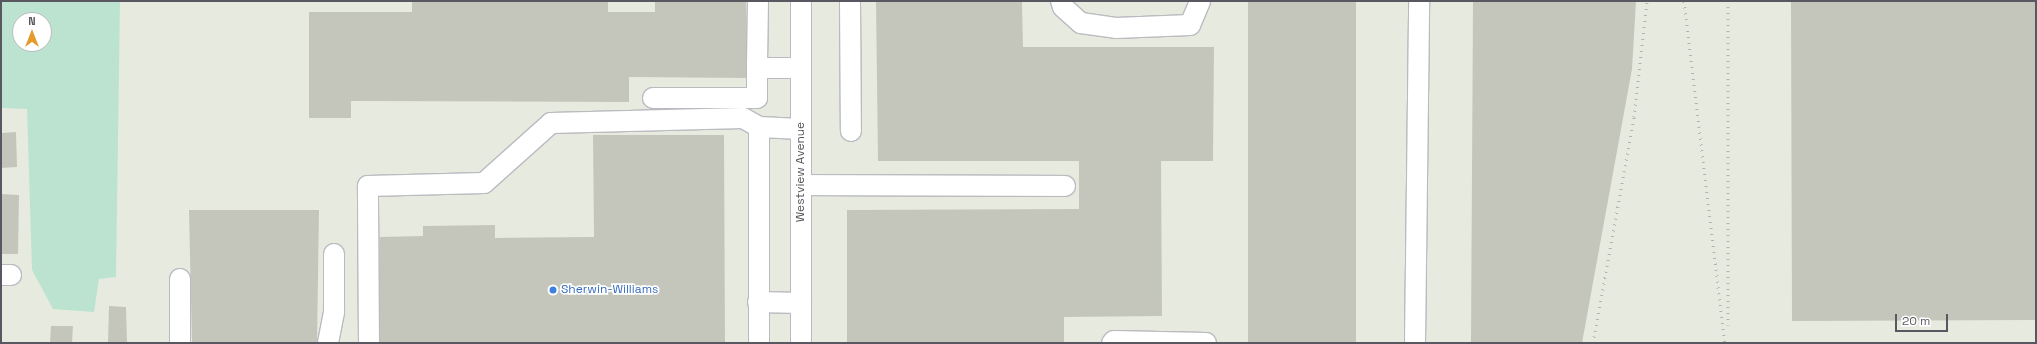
<!DOCTYPE html>
<style>
body{margin:0}
#map{position:relative;width:2037px;height:344px;overflow:hidden;background:#e7ebdf;font-family:"Space Grotesk",sans-serif}
div>[style]{position:absolute}
[style*='--x']{left:calc(var(--x)*1px);top:calc(var(--y)*1px);width:calc(var(--w)*1px);rotate:calc(var(--a)*1deg)}
.green>*{inset:0;background:#bce3d0}
.building>*{inset:0;background:#c4c6bc}
.roads{filter:drop-shadow(1px 0 #bbbac1) drop-shadow(-1px 0 #bbbac1) drop-shadow(0 1px #bbbac1) drop-shadow(0 -1px #bbbac1)}
.minor>*{height:20px;margin:-10px;padding:0 10px;transform-origin:10px;border-radius:10px;background:#fff}
.rail>*{height:3px;margin-top:-1.5px;transform-origin:0;background:repeating-linear-gradient(90deg,#b3b3b4 0 1px,transparent 0 6px)}
.dots>*{width:11px;height:11px;translate:-50% -50%;box-sizing:border-box;border:2px solid #fff;border-radius:50%}
span{translate:-50% -50%;white-space:nowrap;text-align:center;line-height:1.15;-webkit-text-stroke:3.5px #fff;paint-order:stroke}
.street-label{font-size:12px;color:#595860}
.shop-label{font-size:12px;color:#366cbe}
.left{translate:0 -50%;text-align:left}
.frame{position:absolute;inset:0;border:2px solid #595860;pointer-events:none}
.north{position:absolute;left:12px;top:12px;width:40px;height:40px;box-sizing:border-box;background:#fff;border:1px solid #bdbcbf;border-radius:50%;rotate:0deg;font-size:11px;font-weight:700;line-height:16px;text-align:center;color:#595860}
.north::after{content:'';display:block;margin:auto;width:14px;height:18px;background:#e39c2d;clip-path:polygon(50% 0,100% 100%,50% 72%,0 100%)}
.scale{position:absolute;left:1895px;top:314px;width:53px;height:18px;box-sizing:border-box;border:2px solid #595860;border-top:0;padding-left:5px;font-size:12px;line-height:14px;white-space:nowrap;color:#595860;-webkit-text-stroke:3px #fff;paint-order:stroke}
</style>
<div id="map">
<div class="green">
<div style="clip-path:polygon(evenodd,1px 1px,120px 1px,116px 277px,99px 279px,94px 312px,53px 309px,32px 270px,27px 109px,1px 108px,1px 1px,20px 20px,44px 20px,44px 44px,20px 44px,20px 20px)"></div>
</div>
<div class="building">
<div style="clip-path:polygon(412px 1px,608px 1px,608px 12px,655px 12px,655px 1px,746px 1px,746px 78px,629px 77px,629px 102px,351px 101px,351px 118px,309px 118px,309px 12px,412px 12px)"></div>
<div style="clip-path:polygon(876px 1px,1022px 1px,1023px 47px,1214px 47px,1213px 161px,1161px 161px,1162px 316px,1064px 317px,1064px 343px,847px 343px,847px 210px,1079px 209px,1079px 161px,878px 161px)"></div>
<div style="clip-path:polygon(1248px 1px,1356px 1px,1356px 343px,1248px 343px)"></div>
<div style="clip-path:polygon(1473px 1px,1636px 1px,1632px 69px,1582px 343px,1471px 343px)"></div>
<div style="clip-path:polygon(1791px 1px,2036px 1px,2036px 320px,1792px 321px)"></div>
<div style="clip-path:polygon(16px 132px,17px 167px,1px 168px,1px 133px)"></div>
<div style="clip-path:polygon(593px 135px,724px 135px,725px 343px,380px 343px,380px 237px,423px 236px,423px 226px,495px 225px,495px 238px,594px 237px)"></div>
<div style="clip-path:polygon(1px 194px,19px 195px,18px 254px,1px 254px)"></div>
<div style="clip-path:polygon(189px 210px,319px 210px,317px 343px,192px 343px)"></div>
<div style="clip-path:polygon(109px 306px,126px 307px,127px 343px,108px 343px)"></div>
<div style="clip-path:polygon(51px 326px,73px 326px,72px 343px,50px 343px)"></div>
</div>
<div class="roads">
<div class="minor">
<div style="--x:758;--y:1;--w:67;--a:90.9"></div>
<div style="--x:757;--y:68;--w:44;--a:0"></div>
<div style="--x:801;--y:1;--w:342;--a:90"></div>
<div style="--x:850;--y:1;--w:130;--a:89.6"></div>
<div style="--x:1061;--y:1;--w:6;--a:72"></div>
<div style="--x:1063;--y:7;--w:24;--a:42"></div>
<div style="--x:1081;--y:23;--w:35;--a:8"></div>
<div style="--x:1116;--y:28;--w:74;--a:-2.3"></div>
<div style="--x:1190;--y:25;--w:26;--a:-67"></div>
<div style="--x:653;--y:98;--w:104;--a:0"></div>
<div style="--x:757;--y:98;--w:30;--a:-90"></div>
<div style="--x:801;--y:185;--w:264;--a:0.2"></div>
<div style="--x:1;--y:275;--w:10;--a:0"></div>
<div style="--x:180;--y:279;--w:64;--a:90"></div>
<div style="--x:758;--y:302;--w:43;--a:1.3"></div>
<div style="--x:328;--y:343;--w:32;--a:-79"></div>
<div style="--x:334;--y:312;--w:58;--a:-90"></div>
<div style="--x:369;--y:343;--w:157;--a:-90.4"></div>
<div style="--x:368;--y:186;--w:116;--a:-1.5"></div>
<div style="--x:484;--y:183;--w:90;--a:-41.8"></div>
<div style="--x:551;--y:123;--w:192;--a:-1.5"></div>
<div style="--x:743;--y:118;--w:18;--a:29"></div>
<div style="--x:759;--y:343;--w:216;--a:-90"></div>
<div style="--x:759;--y:127;--w:42;--a:2.7"></div>
<div style="--x:1112;--y:343;--w:3;--a:-45"></div>
<div style="--x:1114;--y:341;--w:92;--a:1.2"></div>
<div style="--x:1415;--y:343;--w:342;--a:-89.3"></div>
</div>
</div>
<div class="rail">
<div style="--x:1684;--y:1;--w:344;--a:83.2"></div>
<div style="--x:1728;--y:1;--w:324;--a:90"></div>
<div style="--x:1593;--y:343;--w:230;--a:-79.7"></div>
<div style="--x:1634;--y:117;--w:117;--a:-83.6"></div>
</div>
<div class="dots">
<div style="left:553px;top:290px;background:#3f7fe0"></div>
</div>
<div class="street-label">
<span style="left:801px;top:172px;rotate:-90deg">Westview Avenue</span>
</div>
<div class="shop-label">
<span class="left" style="left:561px;top:290px">Sherwin-Williams</span>
</div>
<div class="frame"></div>
<div class="north">N</div>
<div class="scale">20 m</div>
</div>
